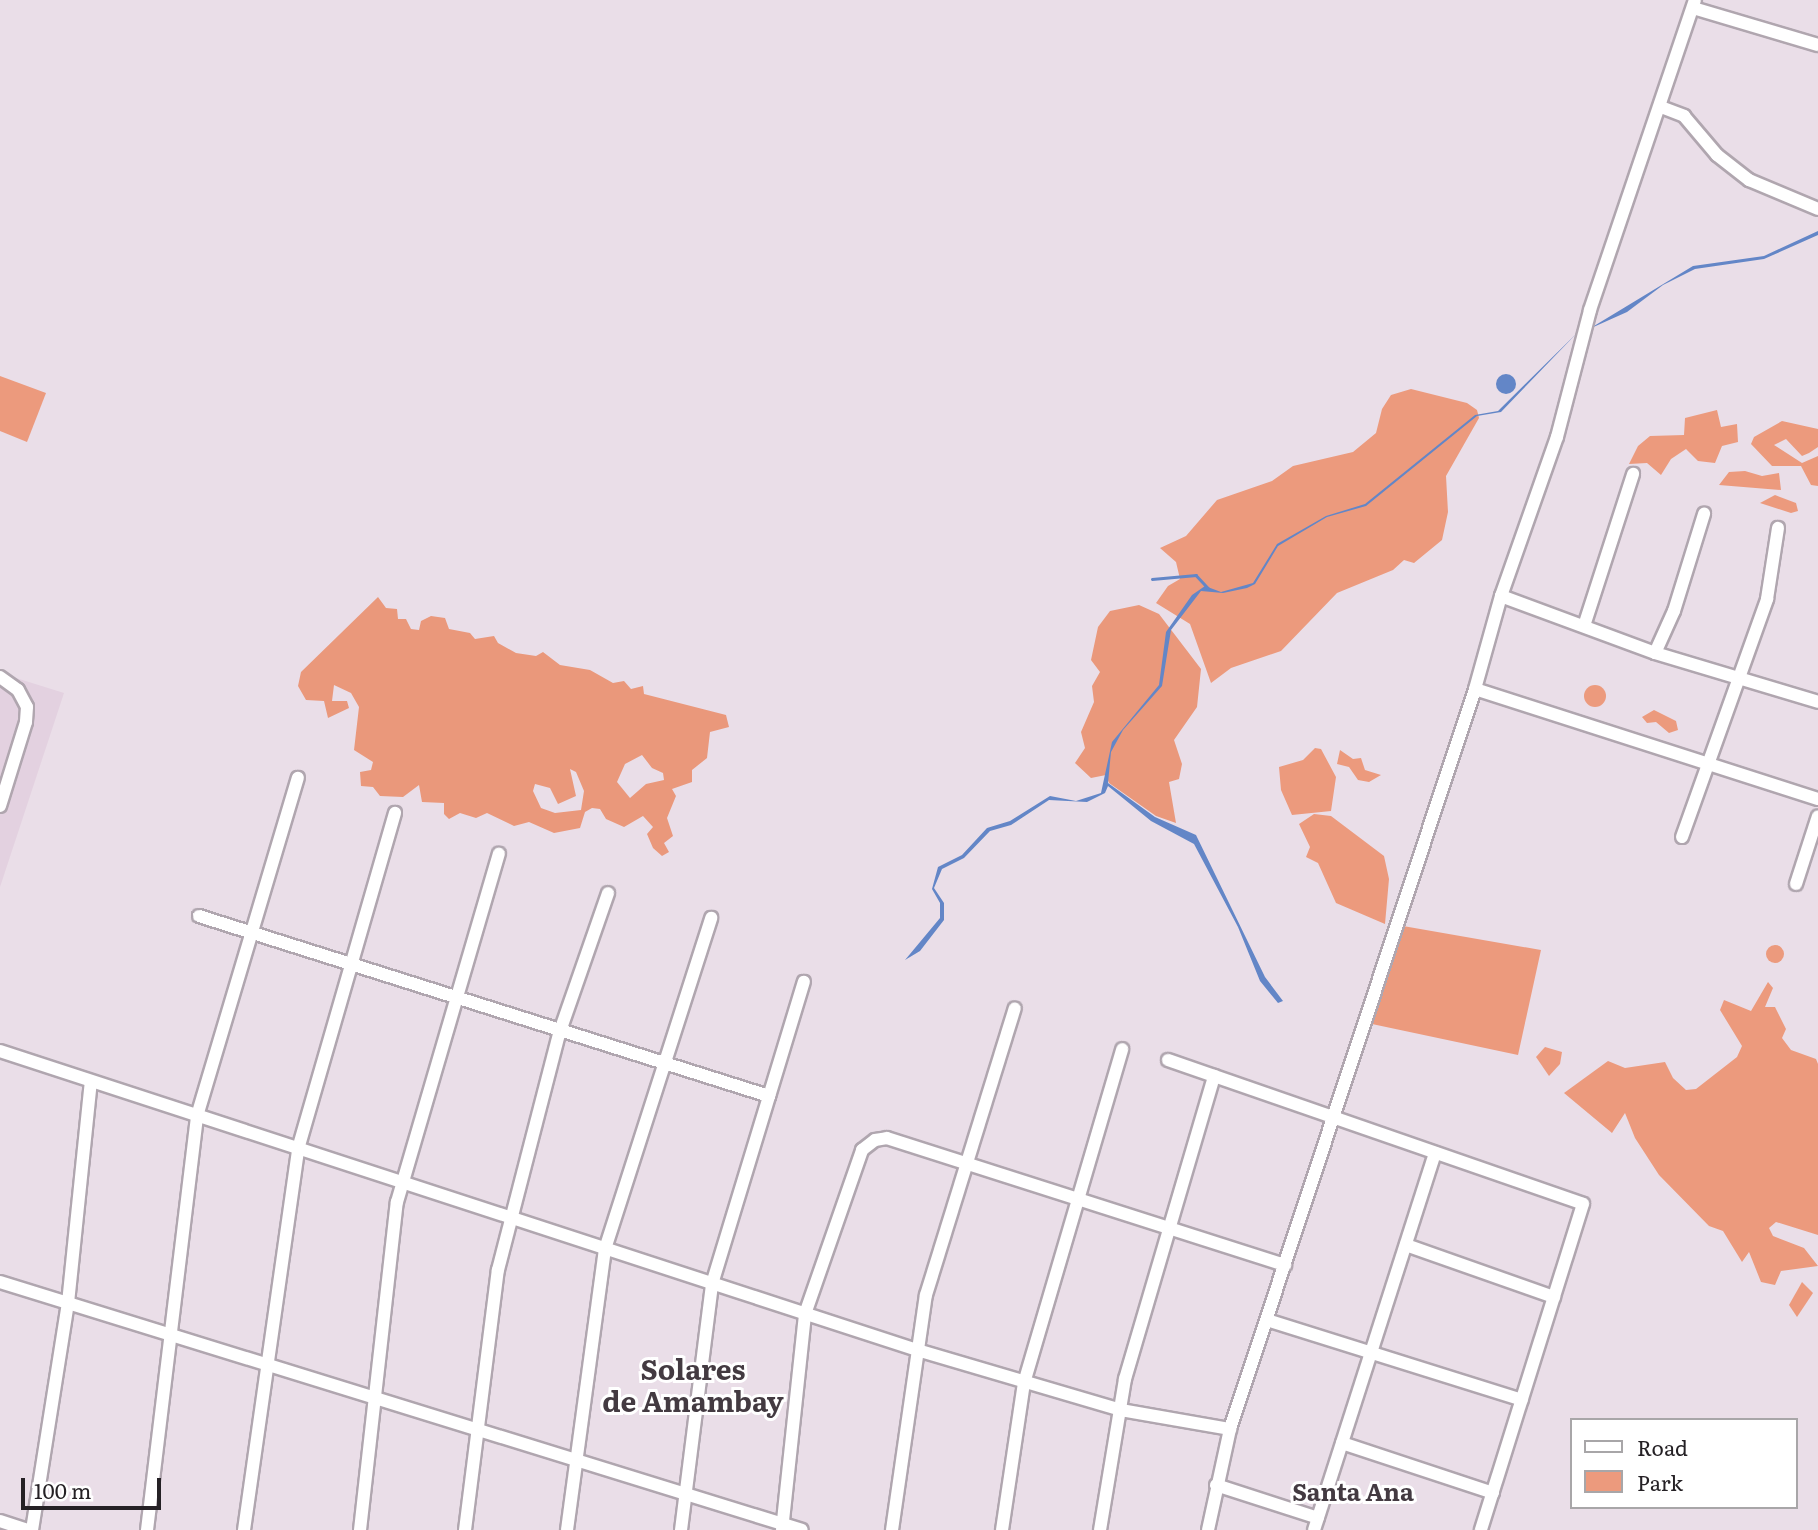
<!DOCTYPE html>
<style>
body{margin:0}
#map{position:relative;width:1818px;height:1530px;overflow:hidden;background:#eadee8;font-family:Literata,serif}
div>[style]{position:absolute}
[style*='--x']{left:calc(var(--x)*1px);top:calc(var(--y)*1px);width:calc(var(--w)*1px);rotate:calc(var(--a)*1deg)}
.built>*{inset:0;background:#e3d1e0}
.green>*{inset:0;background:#ec9a7d}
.round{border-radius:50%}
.forest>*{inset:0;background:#ea987b}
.water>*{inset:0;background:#6386c7}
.stream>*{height:2.5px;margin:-1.25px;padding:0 1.25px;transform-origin:1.25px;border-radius:1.25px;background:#6386c7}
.roads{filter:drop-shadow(2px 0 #b0a6af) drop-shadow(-2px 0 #b0a6af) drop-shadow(0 2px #b0a6af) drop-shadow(0 -2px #b0a6af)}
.minor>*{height:12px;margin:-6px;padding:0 6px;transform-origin:6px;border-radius:6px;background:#fff}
span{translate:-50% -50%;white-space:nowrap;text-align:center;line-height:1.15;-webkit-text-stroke:6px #fff;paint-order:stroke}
.quarter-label{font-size:24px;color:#433a41;font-weight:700}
.district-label{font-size:28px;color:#433a41;font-weight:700}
.legend{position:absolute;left:1570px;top:1418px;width:228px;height:91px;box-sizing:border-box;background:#fff;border:2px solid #a8a6a8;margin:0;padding:9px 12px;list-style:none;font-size:21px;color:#252125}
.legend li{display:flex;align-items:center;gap:14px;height:35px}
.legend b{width:35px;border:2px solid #a8a6a8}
.scale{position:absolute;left:21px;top:1478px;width:140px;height:32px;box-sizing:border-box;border:4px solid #252125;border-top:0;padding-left:9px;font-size:21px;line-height:24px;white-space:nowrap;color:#252125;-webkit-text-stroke:5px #fff;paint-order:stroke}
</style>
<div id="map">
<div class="built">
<div style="clip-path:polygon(0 673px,64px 693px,0 887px)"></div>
</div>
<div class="green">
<div style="clip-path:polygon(0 376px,46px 393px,27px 442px,0 431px)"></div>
<div style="clip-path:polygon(1411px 389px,1467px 403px,1477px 410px,1479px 418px,1446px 476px,1448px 512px,1442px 540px,1414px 563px,1404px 560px,1393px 570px,1337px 593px,1281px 651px,1231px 668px,1211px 683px,1190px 624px,1156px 603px,1168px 586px,1180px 579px,1176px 562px,1160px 548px,1186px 536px,1217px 500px,1272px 481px,1293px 466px,1353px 452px,1376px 433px,1382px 409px,1391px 395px)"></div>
<div style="clip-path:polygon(1717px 410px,1721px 427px,1737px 424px,1738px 442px,1722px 446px,1715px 463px,1698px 461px,1686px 449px,1671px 459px,1661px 475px,1647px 463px,1629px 464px,1638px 446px,1650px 436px,1684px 435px,1685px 418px)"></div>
<div style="clip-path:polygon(1782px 421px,1818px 429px,1818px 447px,1809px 453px,1802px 456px,1786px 439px,1774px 445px,1802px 463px,1818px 456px,1818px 486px,1811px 485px,1801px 466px,1772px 466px,1751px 444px,1754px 437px)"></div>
<div style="clip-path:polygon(1745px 471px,1762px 476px,1779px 473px,1781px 490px,1719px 485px,1729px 472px)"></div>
<div style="clip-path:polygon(1775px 495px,1796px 503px,1798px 511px,1791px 513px,1760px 503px)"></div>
<div class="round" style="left:1584px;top:685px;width:22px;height:22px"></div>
<div style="clip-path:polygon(1654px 710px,1676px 721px,1678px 730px,1669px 733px,1656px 722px,1647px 723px,1642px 717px)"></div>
<div style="clip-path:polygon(1315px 748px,1321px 749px,1336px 777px,1331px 811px,1292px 815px,1281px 790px,1279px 767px,1303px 760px)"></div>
<div style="clip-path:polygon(1340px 750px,1353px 759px,1361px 758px,1365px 770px,1381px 775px,1369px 782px,1358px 780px,1349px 767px,1337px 764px)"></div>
<div style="clip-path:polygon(1314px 814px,1331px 816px,1384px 856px,1389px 879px,1385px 924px,1336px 903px,1318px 863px,1306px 857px,1310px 847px,1299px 824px)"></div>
<div style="clip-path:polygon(1403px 926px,1541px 950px,1518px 1055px,1372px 1024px)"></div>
<div class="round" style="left:1766px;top:945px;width:18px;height:18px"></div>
<div style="clip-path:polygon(1768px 982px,1773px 988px,1765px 1007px,1775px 1007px,1786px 1029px,1782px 1038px,1791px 1050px,1816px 1059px,1818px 1064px,1818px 1235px,1776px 1222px,1769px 1228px,1773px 1236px,1804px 1248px,1818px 1266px,1781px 1271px,1775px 1285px,1761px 1282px,1749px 1252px,1742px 1262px,1723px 1231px,1709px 1226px,1659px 1175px,1635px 1138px,1625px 1113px,1612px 1133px,1564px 1093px,1608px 1061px,1625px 1068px,1665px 1062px,1673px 1078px,1686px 1090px,1696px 1089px,1737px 1057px,1742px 1046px,1720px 1010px,1724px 1000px,1751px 1011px)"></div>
<div style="clip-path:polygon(1545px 1047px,1562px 1052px,1560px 1064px,1549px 1076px,1536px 1057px)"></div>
<div style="clip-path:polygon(1802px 1282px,1813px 1293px,1797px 1317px,1789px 1305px)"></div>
</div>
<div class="forest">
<div style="clip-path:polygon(evenodd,378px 597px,386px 608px,397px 609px,398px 619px,406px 619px,411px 629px,419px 630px,421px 621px,431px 616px,445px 618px,449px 629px,470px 633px,475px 639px,494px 636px,498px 643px,516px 653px,536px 656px,543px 652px,560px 665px,590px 670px,613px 683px,624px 681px,631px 689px,643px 686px,644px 694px,726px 715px,729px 727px,710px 732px,707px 758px,692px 770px,692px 782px,672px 789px,676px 796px,667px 818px,673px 836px,664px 843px,669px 852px,662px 856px,653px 848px,647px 834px,653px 827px,643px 816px,624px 827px,606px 819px,600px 809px,592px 808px,585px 812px,580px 828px,554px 833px,529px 822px,514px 826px,487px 813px,476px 818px,460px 813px,449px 819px,444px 814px,444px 803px,422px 802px,419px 785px,403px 797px,380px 796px,373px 787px,361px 786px,360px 772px,371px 770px,373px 762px,354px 750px,359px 707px,351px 693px,334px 685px,332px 701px,347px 701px,349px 708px,328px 718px,324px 701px,306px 700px,298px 686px,301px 672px,378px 597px,642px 755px,652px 768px,663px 773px,664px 780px,646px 784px,630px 798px,617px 782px,625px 764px,642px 755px,378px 597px,570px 769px,576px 772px,584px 791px,581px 810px,555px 813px,541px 808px,533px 791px,535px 784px,550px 788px,558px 804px,576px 796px,570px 769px)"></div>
<div style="clip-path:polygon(1139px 605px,1159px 614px,1201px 669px,1197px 707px,1174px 740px,1182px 764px,1179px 779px,1169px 782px,1176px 823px,1156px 816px,1109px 783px,1106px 775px,1091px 778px,1075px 763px,1085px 748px,1081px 732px,1094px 702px,1092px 686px,1100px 672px,1091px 660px,1098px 627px,1110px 611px)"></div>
</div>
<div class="water">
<div style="clip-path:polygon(1818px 231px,1818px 235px,1764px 259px,1695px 269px,1663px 285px,1627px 312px,1589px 329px,1693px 266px,1764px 256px)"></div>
<div style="clip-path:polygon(1577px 333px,1501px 412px,1477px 416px,1366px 506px,1327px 517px,1278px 546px,1255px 584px,1247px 588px,1223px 593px,1201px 591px,1171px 630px,1162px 686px,1123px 730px,1111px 752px,1108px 783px,1155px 817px,1196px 835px,1265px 977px,1283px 1001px,1278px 1003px,1260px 981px,1238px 927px,1194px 844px,1151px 821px,1108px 786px,1105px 793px,1087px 802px,1049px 800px,1011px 825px,990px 831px,964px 858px,942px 869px,934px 888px,944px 903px,944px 920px,920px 951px,905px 960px,940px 918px,940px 903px,932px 889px,938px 867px,962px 855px,987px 828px,1010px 821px,1050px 796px,1076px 801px,1101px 793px,1112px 742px,1159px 685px,1166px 632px,1192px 595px,1205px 586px,1221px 592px,1253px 583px,1277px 544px,1326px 516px,1365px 504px,1475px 415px,1498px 411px)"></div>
<div class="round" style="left:1496px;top:374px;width:20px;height:20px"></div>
</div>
<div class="stream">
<div style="--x:1152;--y:579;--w:44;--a:-5.2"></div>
<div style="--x:1196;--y:575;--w:18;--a:47"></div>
</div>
<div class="roads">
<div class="minor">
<div style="--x:1693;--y:8;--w:130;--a:16.5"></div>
<div style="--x:1661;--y:107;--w:25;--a:21"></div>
<div style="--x:1684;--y:116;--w:51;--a:49.8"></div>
<div style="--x:1717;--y:155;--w:41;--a:38"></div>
<div style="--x:1749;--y:180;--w:75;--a:22.8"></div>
<div style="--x:1501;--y:596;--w:164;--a:20.3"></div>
<div style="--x:1655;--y:653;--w:170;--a:16.7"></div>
<div style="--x:1584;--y:626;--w:160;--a:-72.1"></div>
<div style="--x:1655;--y:653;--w:46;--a:-65.7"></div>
<div style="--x:1674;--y:611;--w:102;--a:-72.8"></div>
<div style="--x:0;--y:677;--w:22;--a:36"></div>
<div style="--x:18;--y:690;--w:19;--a:62"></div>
<div style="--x:27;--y:707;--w:15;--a:94"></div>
<div style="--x:26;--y:722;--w:88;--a:107.2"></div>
<div style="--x:1475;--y:689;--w:360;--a:17.8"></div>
<div style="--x:1682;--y:837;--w:253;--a:-70.3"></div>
<div style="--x:1767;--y:599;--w:72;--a:-81.2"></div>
<div style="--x:1796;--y:884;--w:71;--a:-72.1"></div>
<div style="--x:199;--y:916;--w:598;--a:17.53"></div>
<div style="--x:0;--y:1051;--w:965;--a:18.06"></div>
<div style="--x:917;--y:1350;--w:213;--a:16.4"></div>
<div style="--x:1121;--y:1410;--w:111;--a:9.9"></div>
<div style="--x:1230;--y:1429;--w:780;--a:-71.68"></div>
<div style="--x:1475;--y:689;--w:97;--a:-74.4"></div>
<div style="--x:1501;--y:596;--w:169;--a:-70.6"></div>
<div style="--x:1557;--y:437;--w:131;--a:-75.4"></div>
<div style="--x:1590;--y:310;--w:327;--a:-71.3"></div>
<div style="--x:1168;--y:1060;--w:439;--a:19.1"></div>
<div style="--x:1583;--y:1204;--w:342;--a:107.4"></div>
<div style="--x:1406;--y:1245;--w:157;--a:19.4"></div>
<div style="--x:0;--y:1282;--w:839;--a:17.18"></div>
<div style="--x:1267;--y:1320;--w:267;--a:17.4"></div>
<div style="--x:1342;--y:1443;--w:159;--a:18.3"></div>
<div style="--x:1216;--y:1485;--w:107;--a:17.9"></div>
<div style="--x:0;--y:1521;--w:29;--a:18"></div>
<div style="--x:32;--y:1530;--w:230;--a:-81"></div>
<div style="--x:68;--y:1303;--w:223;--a:-84.1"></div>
<div style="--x:147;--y:1530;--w:417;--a:-83.1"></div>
<div style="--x:197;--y:1116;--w:353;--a:-73.4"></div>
<div style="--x:244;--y:1530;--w:385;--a:-81.9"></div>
<div style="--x:298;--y:1149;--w:350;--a:-73.9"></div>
<div style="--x:360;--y:1530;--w:330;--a:-83.6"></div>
<div style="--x:397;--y:1202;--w:363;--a:-73.7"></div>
<div style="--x:465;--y:1530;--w:262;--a:-82.8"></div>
<div style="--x:498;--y:1270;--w:247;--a:-75.5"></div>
<div style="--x:560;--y:1031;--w:146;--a:-70.8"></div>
<div style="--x:567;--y:1530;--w:284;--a:-82.3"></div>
<div style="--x:605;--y:1249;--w:348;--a:-72.2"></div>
<div style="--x:681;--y:1530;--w:248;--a:-82.8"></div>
<div style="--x:712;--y:1284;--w:316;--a:-73.1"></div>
<div style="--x:782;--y:1530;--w:217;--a:-83.9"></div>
<div style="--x:805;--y:1314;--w:174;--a:-70.8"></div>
<div style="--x:862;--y:1150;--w:16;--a:-38"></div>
<div style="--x:875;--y:1140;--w:12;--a:-9"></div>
<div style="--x:887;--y:1138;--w:418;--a:17.7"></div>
<div style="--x:892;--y:1530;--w:237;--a:-81.8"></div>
<div style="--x:926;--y:1295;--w:300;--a:-72.8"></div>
<div style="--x:1002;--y:1530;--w:149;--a:-81.5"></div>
<div style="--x:1024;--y:1383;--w:348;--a:-73.6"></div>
<div style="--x:1100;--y:1530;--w:153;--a:-80.6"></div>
<div style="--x:1125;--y:1379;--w:316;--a:-73.6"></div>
<div style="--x:1208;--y:1530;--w:103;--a:-77.7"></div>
<div style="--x:1314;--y:1530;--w:396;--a:-72.2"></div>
</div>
</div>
<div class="quarter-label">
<span style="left:1353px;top:1491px">Santa Ana</span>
</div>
<div class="district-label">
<span style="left:693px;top:1384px">Solares<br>de Amambay</span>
</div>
<ul class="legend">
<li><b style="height:9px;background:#fff"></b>Road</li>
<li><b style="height:19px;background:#ec9a7d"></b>Park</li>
</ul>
<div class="scale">100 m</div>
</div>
